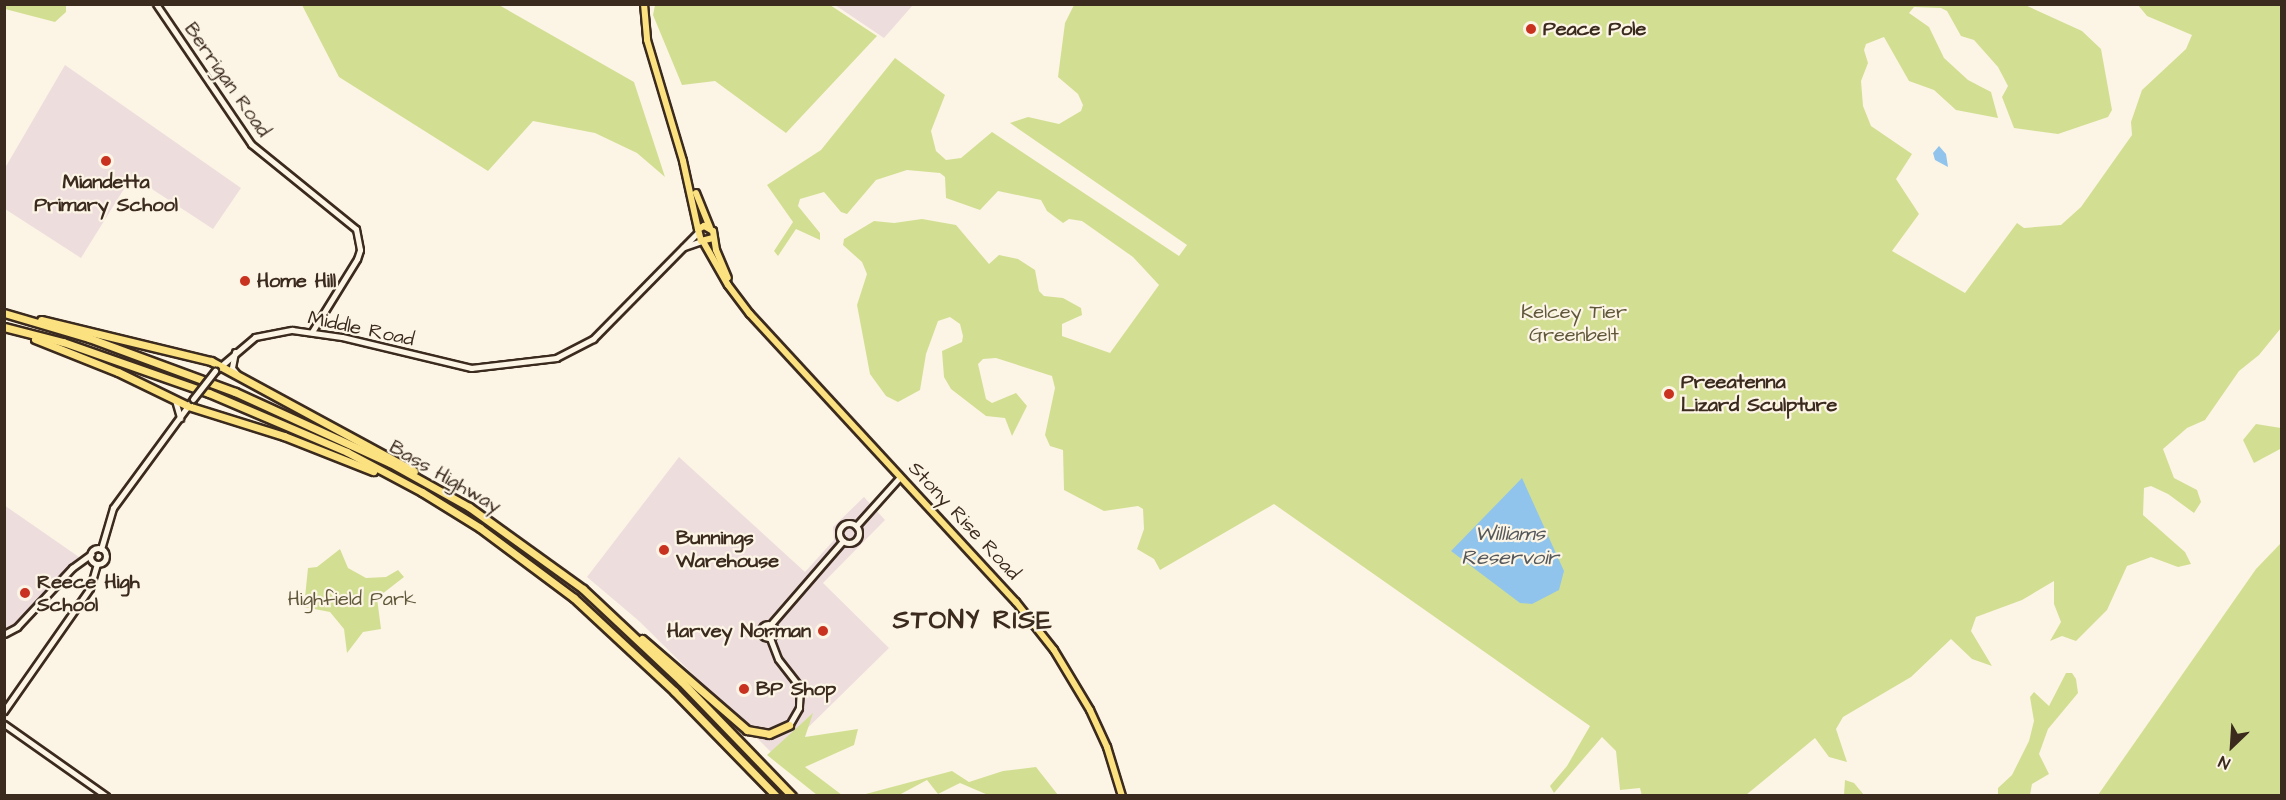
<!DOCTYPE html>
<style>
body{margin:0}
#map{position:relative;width:2286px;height:800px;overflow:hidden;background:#fcf5e5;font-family:"Architects Daughter",sans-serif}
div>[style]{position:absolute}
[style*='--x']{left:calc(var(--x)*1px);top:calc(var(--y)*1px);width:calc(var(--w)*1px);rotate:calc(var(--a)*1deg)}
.built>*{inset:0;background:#edd}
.green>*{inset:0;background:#d2df92}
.water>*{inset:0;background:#90c4ed}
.roads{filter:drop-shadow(2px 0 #3b2a1e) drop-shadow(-2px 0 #3b2a1e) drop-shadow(0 2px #3b2a1e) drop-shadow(0 -2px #3b2a1e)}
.secondary>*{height:5px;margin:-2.5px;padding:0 2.5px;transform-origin:2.5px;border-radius:2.5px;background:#fcf5e5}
.secondary>.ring{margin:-2.5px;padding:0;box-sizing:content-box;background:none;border:5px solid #fcf5e5;border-radius:50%}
.primary>*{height:6px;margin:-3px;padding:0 3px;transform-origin:3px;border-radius:3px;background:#fbe180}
.highway>*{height:7px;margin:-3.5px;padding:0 3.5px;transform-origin:3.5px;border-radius:3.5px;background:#fbe180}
.bridges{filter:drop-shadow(2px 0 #3b2a1e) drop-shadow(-2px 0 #3b2a1e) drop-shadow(0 2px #3b2a1e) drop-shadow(0 -2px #3b2a1e)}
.secondary-bridge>*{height:5px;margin:-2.5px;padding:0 2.5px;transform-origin:2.5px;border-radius:2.5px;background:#fcf5e5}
.dots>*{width:16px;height:16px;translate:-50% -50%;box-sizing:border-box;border:3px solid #fcf5e5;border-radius:50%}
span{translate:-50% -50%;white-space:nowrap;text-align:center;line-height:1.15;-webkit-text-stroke:4.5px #fcf5e5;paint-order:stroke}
.poi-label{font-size:20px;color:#3b2a1e;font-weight:700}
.left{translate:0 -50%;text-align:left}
.right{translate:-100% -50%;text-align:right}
.street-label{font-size:20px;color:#3b2a1e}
.park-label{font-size:20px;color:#61573b}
.water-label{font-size:21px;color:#54585c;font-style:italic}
.district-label{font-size:26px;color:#3b2a1e;font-weight:700;letter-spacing:1.5px}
.frame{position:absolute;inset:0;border:6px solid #3b2a1e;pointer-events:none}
.north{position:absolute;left:2202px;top:716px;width:60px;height:60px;-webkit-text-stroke:4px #fcf5e5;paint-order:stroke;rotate:205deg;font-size:16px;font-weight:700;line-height:24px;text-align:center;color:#3b2a1e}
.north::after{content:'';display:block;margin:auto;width:21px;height:27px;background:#3b2a1e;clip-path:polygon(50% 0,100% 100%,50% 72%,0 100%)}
</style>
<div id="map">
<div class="built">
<div style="clip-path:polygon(835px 5px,913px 5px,884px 38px)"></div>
<div style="clip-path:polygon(65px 65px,241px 188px,213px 229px,132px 176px,81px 258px,5px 209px,5px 168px)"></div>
<div style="clip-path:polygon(679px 457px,805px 572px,834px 540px,833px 527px,864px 497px,885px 520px,823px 583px,889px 648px,777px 758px,639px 621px,587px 577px)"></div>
<div style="clip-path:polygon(4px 505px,79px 557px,11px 628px,5px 629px)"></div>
</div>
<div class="green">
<div style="clip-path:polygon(4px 5px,66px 5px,66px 12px,55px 22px,5px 9px)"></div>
<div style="clip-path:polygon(302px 5px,499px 5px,634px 82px,665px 177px,637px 153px,595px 133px,533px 121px,488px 171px,339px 77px)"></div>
<div style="clip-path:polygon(655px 5px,830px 5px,877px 36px,786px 133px,715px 81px,682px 85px,653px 15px)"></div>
<div style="clip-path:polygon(1074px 5px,2025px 5px,2082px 31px,2101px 49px,2112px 110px,2108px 117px,2058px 134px,2014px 128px,2002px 97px,2008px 86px,1998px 67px,1974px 40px,1961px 36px,1947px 11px,1941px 8px,1914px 7px,1909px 13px,1929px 27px,1944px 58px,1968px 80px,1991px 92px,1998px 118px,1956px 110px,1934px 90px,1909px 81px,1884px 37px,1866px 44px,1864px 50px,1868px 63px,1861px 81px,1863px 106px,1871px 126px,1912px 154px,1896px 179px,1919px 214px,1892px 251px,1965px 293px,2017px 223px,2024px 228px,2061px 225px,2081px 207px,2132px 135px,2131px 122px,2142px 90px,2186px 49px,2192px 35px,2147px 16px,2138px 5px,2281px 5px,2281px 328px,2259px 355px,2239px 371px,2205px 420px,2187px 428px,2163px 449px,2174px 478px,2197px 490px,2201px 502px,2194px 513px,2168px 494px,2151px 486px,2144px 488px,2143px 515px,2185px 552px,2191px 564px,2178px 567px,2151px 557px,2127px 566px,2107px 610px,2076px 641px,2062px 636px,2050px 641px,2061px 622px,2054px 604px,2054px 581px,2022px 600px,1976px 617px,1971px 631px,1992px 666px,1972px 659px,1951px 639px,1911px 677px,1843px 717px,1836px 729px,1847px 762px,1829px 757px,1815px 738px,1746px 795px,1642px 796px,1640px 788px,1620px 790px,1616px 751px,1602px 737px,1554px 793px,1550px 786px,1567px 766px,1590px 726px,1274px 504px,1160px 570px,1154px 559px,1137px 549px,1144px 529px,1143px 509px,1138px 506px,1104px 511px,1064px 490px,1063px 450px,1050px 446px,1045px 435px,1055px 388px,1052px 376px,996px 358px,983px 359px,978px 364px,986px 399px,992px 403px,1016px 393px,1027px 406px,1012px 436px,1005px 418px,986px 416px,951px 389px,944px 377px,942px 351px,962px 342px,963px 336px,960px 324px,950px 317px,938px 321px,926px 354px,920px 390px,898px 402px,886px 396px,870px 374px,857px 305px,867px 274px,862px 262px,843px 245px,844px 239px,874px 221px,894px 223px,922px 219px,956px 225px,989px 264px,999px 255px,1018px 259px,1035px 270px,1039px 291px,1044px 296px,1063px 298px,1081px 308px,1082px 315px,1062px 324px,1062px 336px,1110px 353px,1159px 285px,1133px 257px,1082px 221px,1069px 219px,1063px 223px,1047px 211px,1041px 200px,998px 191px,980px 210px,946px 198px,945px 177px,940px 173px,907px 170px,876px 180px,847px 214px,841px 212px,824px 192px,800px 199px,798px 206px,820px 233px,820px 240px,796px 229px,778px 256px,774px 251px,793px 222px,767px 185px,821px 150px,895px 58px,945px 95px,931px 131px,936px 151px,946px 160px,961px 158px,992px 132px,1179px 256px,1187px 245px,1010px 123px,1028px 117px,1059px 124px,1081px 111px,1083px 105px,1078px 94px,1058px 77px,1065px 23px)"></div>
<div style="clip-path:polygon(2256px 424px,2281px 428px,2282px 448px,2254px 463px,2243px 440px)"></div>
<div style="clip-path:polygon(2281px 543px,2281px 795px,2098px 795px,2256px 569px)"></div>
<div style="clip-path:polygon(340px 549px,348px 568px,366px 578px,386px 577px,398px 570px,404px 577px,377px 598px,381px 629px,363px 632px,347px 653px,344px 629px,330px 612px,304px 607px,308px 568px,317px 567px)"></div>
<div style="clip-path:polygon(2066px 673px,2072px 673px,2076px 679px,2078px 693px,2048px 729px,2039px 754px,2049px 774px,2032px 784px,2030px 795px,1998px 795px,1998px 788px,2012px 775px,2029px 741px,2034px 721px,2030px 697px,2034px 692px,2049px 706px)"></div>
<div style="clip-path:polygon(813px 713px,805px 737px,858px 729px,854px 745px,805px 767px,842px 795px,817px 795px,767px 755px)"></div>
<div style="clip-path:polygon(1036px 767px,1058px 795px,988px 795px,960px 783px,938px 794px,927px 780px,899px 795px,862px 795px,952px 771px,969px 782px,1003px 771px)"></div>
<div style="clip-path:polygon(1845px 780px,1854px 783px,1864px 795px,1844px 795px)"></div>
</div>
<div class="water">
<div style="clip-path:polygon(1939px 146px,1946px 154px,1948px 167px,1935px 160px,1933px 153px)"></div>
<div style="clip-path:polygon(1522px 478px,1564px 571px,1559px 590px,1532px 604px,1520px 603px,1451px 551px)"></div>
</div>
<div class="roads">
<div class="secondary">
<div style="--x:156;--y:4;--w:169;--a:55.8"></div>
<div style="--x:251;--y:144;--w:135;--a:39"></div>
<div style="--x:356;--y:229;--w:21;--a:79"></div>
<div style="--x:360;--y:250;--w:9;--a:108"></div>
<div style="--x:357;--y:259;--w:86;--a:121.7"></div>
<div style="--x:684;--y:247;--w:18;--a:-19"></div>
<div style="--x:235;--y:352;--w:16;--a:101"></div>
<div style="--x:232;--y:368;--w:8;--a:50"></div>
<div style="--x:215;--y:371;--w:52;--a:-40.4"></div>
<div style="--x:255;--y:337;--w:38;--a:-11"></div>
<div style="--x:292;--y:330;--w:50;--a:8"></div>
<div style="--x:342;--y:337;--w:133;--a:13.5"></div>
<div style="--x:471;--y:368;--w:86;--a:-6.7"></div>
<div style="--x:556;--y:358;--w:42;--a:-27.2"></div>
<div style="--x:593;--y:339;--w:148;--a:-45.5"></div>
<div style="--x:175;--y:400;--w:19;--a:74"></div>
<div class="ring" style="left:839px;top:523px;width:15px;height:15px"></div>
<div style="--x:856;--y:526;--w:66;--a:-48.1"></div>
<div class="ring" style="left:90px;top:548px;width:11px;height:11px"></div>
<div style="--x:101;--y:549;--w:43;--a:-73.7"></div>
<div style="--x:113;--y:508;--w:135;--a:-53.7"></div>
<div class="ring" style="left:761px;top:624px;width:9px;height:9px"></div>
<div style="--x:771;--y:624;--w:110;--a:-49.1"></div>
<div style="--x:4;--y:634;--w:15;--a:-28"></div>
<div style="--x:17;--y:627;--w:81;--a:-47"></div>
<div style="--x:72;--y:568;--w:24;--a:-36"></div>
<div style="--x:770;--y:638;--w:22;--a:69"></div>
<div style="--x:778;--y:659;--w:36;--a:52"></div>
<div style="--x:800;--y:687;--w:21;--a:93"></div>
<div style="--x:799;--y:708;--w:20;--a:120"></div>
<div style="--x:4;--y:711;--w:150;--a:-55"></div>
<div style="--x:90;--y:588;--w:25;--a:-74"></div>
<div style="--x:4;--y:724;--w:125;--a:35.2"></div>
</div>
<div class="primary">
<div style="--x:644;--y:4;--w:36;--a:85"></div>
<div style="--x:647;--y:40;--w:126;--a:73.4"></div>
<div style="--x:683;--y:161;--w:70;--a:77.6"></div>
<div style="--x:696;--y:193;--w:37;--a:68"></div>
<div style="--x:713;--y:238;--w:12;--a:166"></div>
<div style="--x:701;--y:241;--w:12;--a:-104"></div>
<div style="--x:698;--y:229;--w:7;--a:-27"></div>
<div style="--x:704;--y:226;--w:10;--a:29"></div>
<div style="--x:713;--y:231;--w:19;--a:81"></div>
<div style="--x:716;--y:250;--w:30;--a:67"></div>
<div style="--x:704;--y:243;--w:48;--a:60.3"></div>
<div style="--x:728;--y:285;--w:36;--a:53"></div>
<div style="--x:750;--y:314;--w:392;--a:47.3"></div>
<div style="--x:1016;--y:602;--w:61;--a:51.6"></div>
<div style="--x:1054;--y:650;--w:70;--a:59"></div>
<div style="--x:1090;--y:710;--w:41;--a:65.3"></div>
<div style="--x:1107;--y:747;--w:51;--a:73"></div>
</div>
<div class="highway">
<div style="--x:4;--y:313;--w:89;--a:16.4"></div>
<div style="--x:89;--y:338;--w:156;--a:20.3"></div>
<div style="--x:235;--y:392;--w:170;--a:24.6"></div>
<div style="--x:390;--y:463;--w:90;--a:29.1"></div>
<div style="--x:469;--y:507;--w:140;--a:35.7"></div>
<div style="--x:583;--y:589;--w:134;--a:43.2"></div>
<div style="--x:681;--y:681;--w:160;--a:46"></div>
<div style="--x:41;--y:320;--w:175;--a:13.6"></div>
<div style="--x:211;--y:361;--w:231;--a:28.5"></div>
<div style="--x:4;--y:327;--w:61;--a:14.3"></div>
<div style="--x:63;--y:342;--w:155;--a:19.3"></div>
<div style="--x:209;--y:393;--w:150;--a:23.1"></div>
<div style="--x:347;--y:452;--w:85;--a:28.1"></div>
<div style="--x:422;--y:492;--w:68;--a:31.8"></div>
<div style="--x:480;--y:528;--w:117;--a:36.7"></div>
<div style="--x:574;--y:598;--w:137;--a:42.9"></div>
<div style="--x:674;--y:691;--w:146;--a:45.8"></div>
<div style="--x:35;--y:339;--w:89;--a:21.7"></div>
<div style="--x:118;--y:372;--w:78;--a:25.9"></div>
<div style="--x:188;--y:406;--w:101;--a:17.4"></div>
<div style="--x:284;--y:436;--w:96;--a:21.5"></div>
<div style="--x:642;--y:639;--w:139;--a:40.9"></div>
<div style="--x:747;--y:730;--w:22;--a:10"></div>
<div style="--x:769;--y:734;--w:22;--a:-24"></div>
</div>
</div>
<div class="bridges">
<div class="secondary-bridge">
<div style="--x:193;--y:399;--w:36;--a:-52"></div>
</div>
</div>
<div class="dots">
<div style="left:1531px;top:29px;background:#c8321e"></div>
<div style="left:106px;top:161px;background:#c8321e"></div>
<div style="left:245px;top:281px;background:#c8321e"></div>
<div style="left:1669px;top:394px;background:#c8321e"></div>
<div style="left:664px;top:550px;background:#c8321e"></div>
<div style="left:25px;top:593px;background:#c8321e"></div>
<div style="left:823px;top:631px;background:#c8321e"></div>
<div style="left:744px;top:689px;background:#c8321e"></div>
</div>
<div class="poi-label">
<span class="left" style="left:1543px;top:29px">Peace Pole</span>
<span style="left:106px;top:194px">Miandetta<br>Primary School</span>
<span class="left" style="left:257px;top:281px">Home Hill</span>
<span class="left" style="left:1681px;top:394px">Preeatenna<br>Lizard Sculpture</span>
<span class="left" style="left:676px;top:550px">Bunnings<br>Warehouse</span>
<span class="left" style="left:37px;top:594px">Reece High<br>School</span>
<span class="right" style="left:811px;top:631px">Harvey Norman</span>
<span class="left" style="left:756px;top:689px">BP Shop</span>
</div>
<div class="street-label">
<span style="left:227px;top:80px;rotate:55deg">Berrigan Road</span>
<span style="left:361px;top:329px;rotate:12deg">Middle Road</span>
<span style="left:445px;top:477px;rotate:30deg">Bass Highway</span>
<span style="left:964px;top:521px;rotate:47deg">Stony Rise Road</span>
</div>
<div class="park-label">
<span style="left:1574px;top:324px">Kelcey Tier<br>Greenbelt</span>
<span style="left:352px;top:599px">Highfield Park</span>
</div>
<div class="water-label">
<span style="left:1510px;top:546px">Williams<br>Reservoir</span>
</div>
<div class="district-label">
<span style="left:973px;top:621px">STONY RISE</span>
</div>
<div class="frame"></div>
<div class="north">N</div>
</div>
